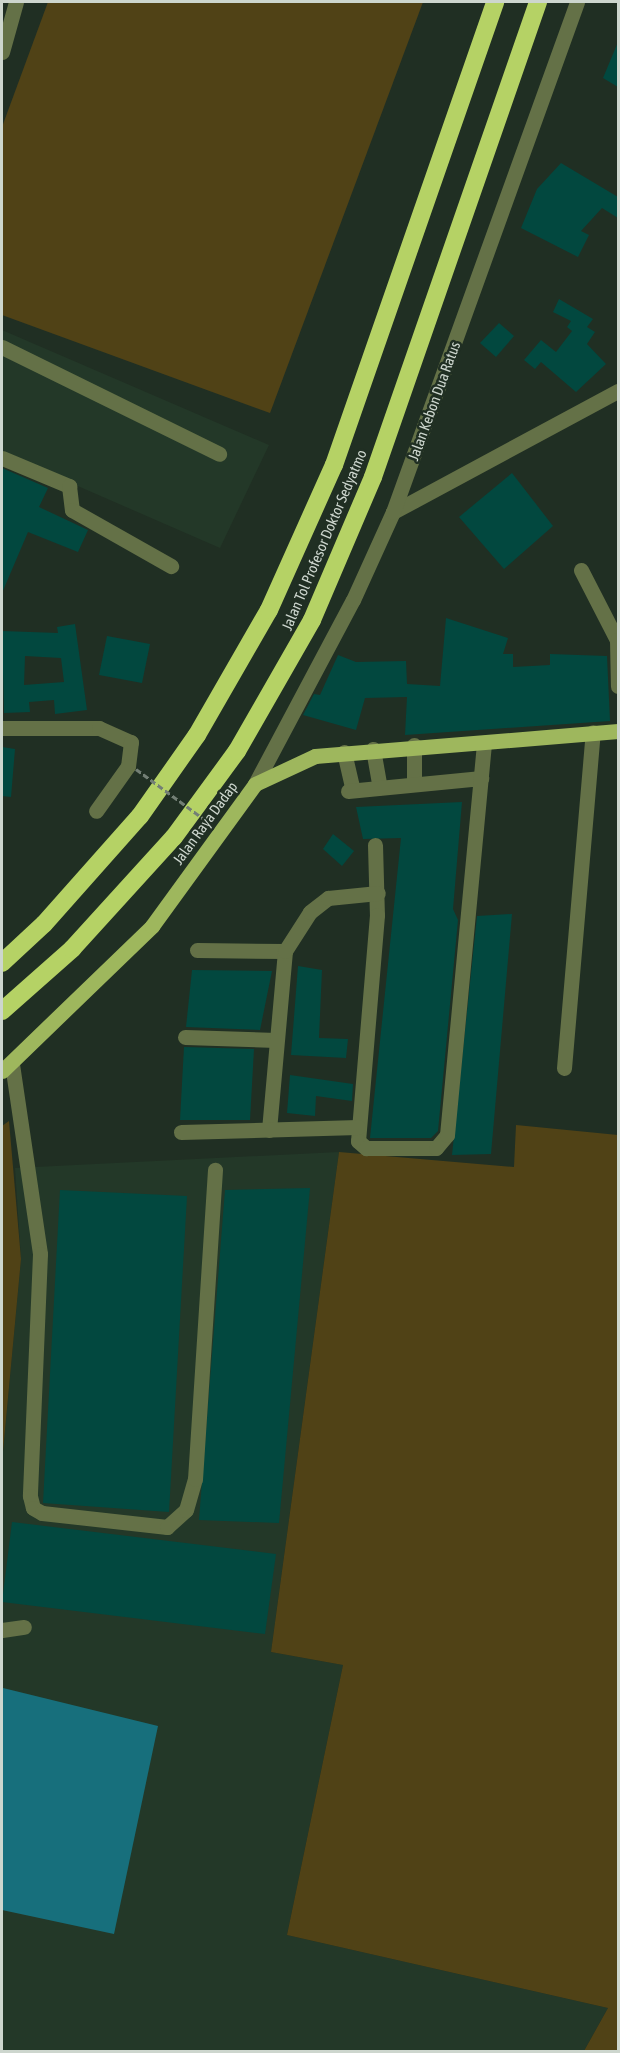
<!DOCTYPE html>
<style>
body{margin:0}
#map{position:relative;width:620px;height:2053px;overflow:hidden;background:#202f23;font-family:"Asap Condensed",sans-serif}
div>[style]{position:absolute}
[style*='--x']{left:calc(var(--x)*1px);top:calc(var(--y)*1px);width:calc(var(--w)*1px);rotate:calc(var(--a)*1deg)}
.built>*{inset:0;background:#233828}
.green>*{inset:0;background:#504216}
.water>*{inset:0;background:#176f7c}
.building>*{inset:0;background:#02483f}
.minor>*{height:15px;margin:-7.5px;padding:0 7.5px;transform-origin:7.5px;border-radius:7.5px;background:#647147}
.major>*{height:15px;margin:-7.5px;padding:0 7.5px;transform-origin:7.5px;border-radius:7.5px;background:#9eb75d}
.highway>*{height:18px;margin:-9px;padding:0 9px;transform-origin:9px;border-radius:9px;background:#b5d265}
.path-bridge>*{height:3px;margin-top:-1.5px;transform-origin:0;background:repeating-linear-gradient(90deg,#737f75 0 6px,transparent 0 9px)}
span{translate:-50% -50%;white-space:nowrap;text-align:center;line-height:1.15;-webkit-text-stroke:5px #202f23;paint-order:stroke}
.street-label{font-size:15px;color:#cdd6ce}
.frame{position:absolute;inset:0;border:3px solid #cdd6ce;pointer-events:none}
</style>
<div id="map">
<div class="built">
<div style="clip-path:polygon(2px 330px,269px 445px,220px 548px,2px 453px)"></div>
<div style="clip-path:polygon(339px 1152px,271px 1652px,343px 1665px,287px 1935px,608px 2008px,584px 2051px,2px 2052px,2px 1462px,21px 1259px,15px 1168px)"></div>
</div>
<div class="green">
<div style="clip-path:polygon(48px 2px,423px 2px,270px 413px,2px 315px,2px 127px)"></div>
<div style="clip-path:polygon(9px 1121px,21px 1259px,2px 1462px,2px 1126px)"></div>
<div style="clip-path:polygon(516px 1125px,618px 1135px,618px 2051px,584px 2051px,608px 2008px,287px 1935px,343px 1665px,271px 1652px,339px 1152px,514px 1167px)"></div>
</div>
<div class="water">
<div style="clip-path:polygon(3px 1688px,158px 1726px,114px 1934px,2px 1910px)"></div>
</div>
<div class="building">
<div style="clip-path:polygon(618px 42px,618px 87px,603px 78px)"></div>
<div style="clip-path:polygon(561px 163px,618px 197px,618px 218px,602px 208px,581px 231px,589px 235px,578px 257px,521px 228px,537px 189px)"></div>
<div style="clip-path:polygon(559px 299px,593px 319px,587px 327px,595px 332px,587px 344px,606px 364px,576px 392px,541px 362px,535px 369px,524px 360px,541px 340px,556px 352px,572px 331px,567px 327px,571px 321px,553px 312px)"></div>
<div style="clip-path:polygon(499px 323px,514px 336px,496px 357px,480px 343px)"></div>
<div style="clip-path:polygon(2px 468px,48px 488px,39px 507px,88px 530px,78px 552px,28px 532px,2px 593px)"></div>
<div style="clip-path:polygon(512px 473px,553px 526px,504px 569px,459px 517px)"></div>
<div style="clip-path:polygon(446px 618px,508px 638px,503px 654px,513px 654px,513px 667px,550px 665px,550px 654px,607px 656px,610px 721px,405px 735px,407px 697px,365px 698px,356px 730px,303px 715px,314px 694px,320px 695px,338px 655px,356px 662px,406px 661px,407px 684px,440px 686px)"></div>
<div style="clip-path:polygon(evenodd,75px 624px,87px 710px,55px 714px,54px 700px,29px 702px,30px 712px,4px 713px,2px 631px,58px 633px,57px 627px,75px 624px,25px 656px,61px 658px,64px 682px,24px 685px,25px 656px)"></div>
<div style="clip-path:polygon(107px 636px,150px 644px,142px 683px,99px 675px)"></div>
<div style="clip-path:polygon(2px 747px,15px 749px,11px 797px,2px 796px)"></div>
<div style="clip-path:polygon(462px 802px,453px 909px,458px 920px,438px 1131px,431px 1138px,370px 1138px,401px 838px,363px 839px,356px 807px)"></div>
<div style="clip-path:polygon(333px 834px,354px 851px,342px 866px,323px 849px)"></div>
<div style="clip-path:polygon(512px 914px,491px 1154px,452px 1155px,477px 916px)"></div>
<div style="clip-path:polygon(298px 966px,322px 970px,319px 1038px,348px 1039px,346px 1058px,291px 1055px)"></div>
<div style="clip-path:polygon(192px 970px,272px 971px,260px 1030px,186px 1027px)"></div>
<div style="clip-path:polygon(184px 1047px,254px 1049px,250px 1120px,180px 1120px)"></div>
<div style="clip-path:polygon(290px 1075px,353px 1084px,352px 1101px,316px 1096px,315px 1116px,287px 1113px)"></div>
<div style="clip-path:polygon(310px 1188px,279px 1523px,199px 1520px,225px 1190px)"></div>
<div style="clip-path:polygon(60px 1190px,187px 1196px,169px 1512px,43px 1503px)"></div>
<div style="clip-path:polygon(12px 1522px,276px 1554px,265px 1634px,2px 1602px)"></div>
</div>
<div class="minor">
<div style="--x:2;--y:52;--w:52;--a:-74.4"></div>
<div style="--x:2;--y:347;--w:242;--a:26.2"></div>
<div style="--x:2;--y:458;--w:73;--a:22.7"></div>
<div style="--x:69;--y:486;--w:24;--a:83"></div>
<div style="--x:72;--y:510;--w:114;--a:29.5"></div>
<div style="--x:393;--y:512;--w:255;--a:-28.3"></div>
<div style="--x:581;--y:570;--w:79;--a:62.8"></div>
<div style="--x:617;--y:640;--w:46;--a:88.8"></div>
<div style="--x:2;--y:728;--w:97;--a:0"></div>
<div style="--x:99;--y:728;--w:35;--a:24"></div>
<div style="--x:131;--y:742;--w:24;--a:97"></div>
<div style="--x:128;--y:766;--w:55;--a:125.4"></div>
<div style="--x:373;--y:749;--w:39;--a:80"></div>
<div style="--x:344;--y:752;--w:39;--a:77"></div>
<div style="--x:255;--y:784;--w:208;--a:-62"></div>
<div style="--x:353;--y:600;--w:97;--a:-65.6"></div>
<div style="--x:393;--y:512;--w:542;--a:-70.16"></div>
<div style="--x:414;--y:784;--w:39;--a:-90"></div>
<div style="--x:348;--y:791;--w:134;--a:-5.6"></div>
<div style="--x:375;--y:845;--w:70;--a:88.4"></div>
<div style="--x:377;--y:915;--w:227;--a:94.8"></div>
<div style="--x:358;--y:1141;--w:11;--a:41"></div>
<div style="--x:366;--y:1148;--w:70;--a:0"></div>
<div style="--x:436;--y:1148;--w:17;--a:-50"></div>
<div style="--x:447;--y:1135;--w:394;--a:-84.6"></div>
<div style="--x:197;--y:950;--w:88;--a:0.7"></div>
<div style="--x:185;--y:1037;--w:91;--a:1.9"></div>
<div style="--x:12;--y:1064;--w:192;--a:81.6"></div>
<div style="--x:40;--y:1254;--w:242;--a:92.4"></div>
<div style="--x:30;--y:1496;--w:12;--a:76"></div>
<div style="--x:33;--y:1508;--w:10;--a:29"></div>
<div style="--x:42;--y:1513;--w:126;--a:6.4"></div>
<div style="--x:167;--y:1527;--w:25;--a:-42"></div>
<div style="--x:186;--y:1510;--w:32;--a:-74"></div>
<div style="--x:195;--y:1479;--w:310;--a:-86.3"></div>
<div style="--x:564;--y:1068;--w:337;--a:-85.1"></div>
<div style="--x:269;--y:1130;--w:180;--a:-84.9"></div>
<div style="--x:285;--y:951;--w:46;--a:-57.3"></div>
<div style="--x:310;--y:912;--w:23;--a:-38"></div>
<div style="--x:328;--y:898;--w:50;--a:-5.7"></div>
<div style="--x:181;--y:1132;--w:177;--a:-1.6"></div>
<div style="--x:2;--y:1630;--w:22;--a:-8"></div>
</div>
<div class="major">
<div style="--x:2;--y:1071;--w:209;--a:-44"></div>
<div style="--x:152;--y:926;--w:175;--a:-54"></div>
<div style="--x:255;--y:784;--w:66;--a:-25"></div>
<div style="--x:315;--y:756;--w:304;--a:-4.7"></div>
</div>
<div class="highway">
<div style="--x:2;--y:963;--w:57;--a:-42.9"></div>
<div style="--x:44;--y:924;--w:144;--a:-48.4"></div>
<div style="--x:140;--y:816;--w:99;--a:-54.9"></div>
<div style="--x:197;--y:735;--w:144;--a:-60.1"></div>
<div style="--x:269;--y:610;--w:159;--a:-65.9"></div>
<div style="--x:334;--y:465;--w:490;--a:-70.8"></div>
<div style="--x:2;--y:1011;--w:94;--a:-41.5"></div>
<div style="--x:72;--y:949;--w:151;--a:-47.7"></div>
<div style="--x:174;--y:837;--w:107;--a:-53.8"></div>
<div style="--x:237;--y:751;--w:151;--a:-60.2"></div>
<div style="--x:312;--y:620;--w:155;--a:-66.9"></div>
<div style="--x:373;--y:477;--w:503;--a:-70.84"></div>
</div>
<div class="path-bridge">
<div style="--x:136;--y:769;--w:94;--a:36.4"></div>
</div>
<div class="street-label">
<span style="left:434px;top:401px;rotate:-70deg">Jalan Kebon Dua Ratus</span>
<span style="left:324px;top:540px;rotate:-67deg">Jalan Tol Profesor Doktor Sedyatmo</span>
<span style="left:205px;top:823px;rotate:-54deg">Jalan Raya Dadap</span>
</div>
<div class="frame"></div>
</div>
